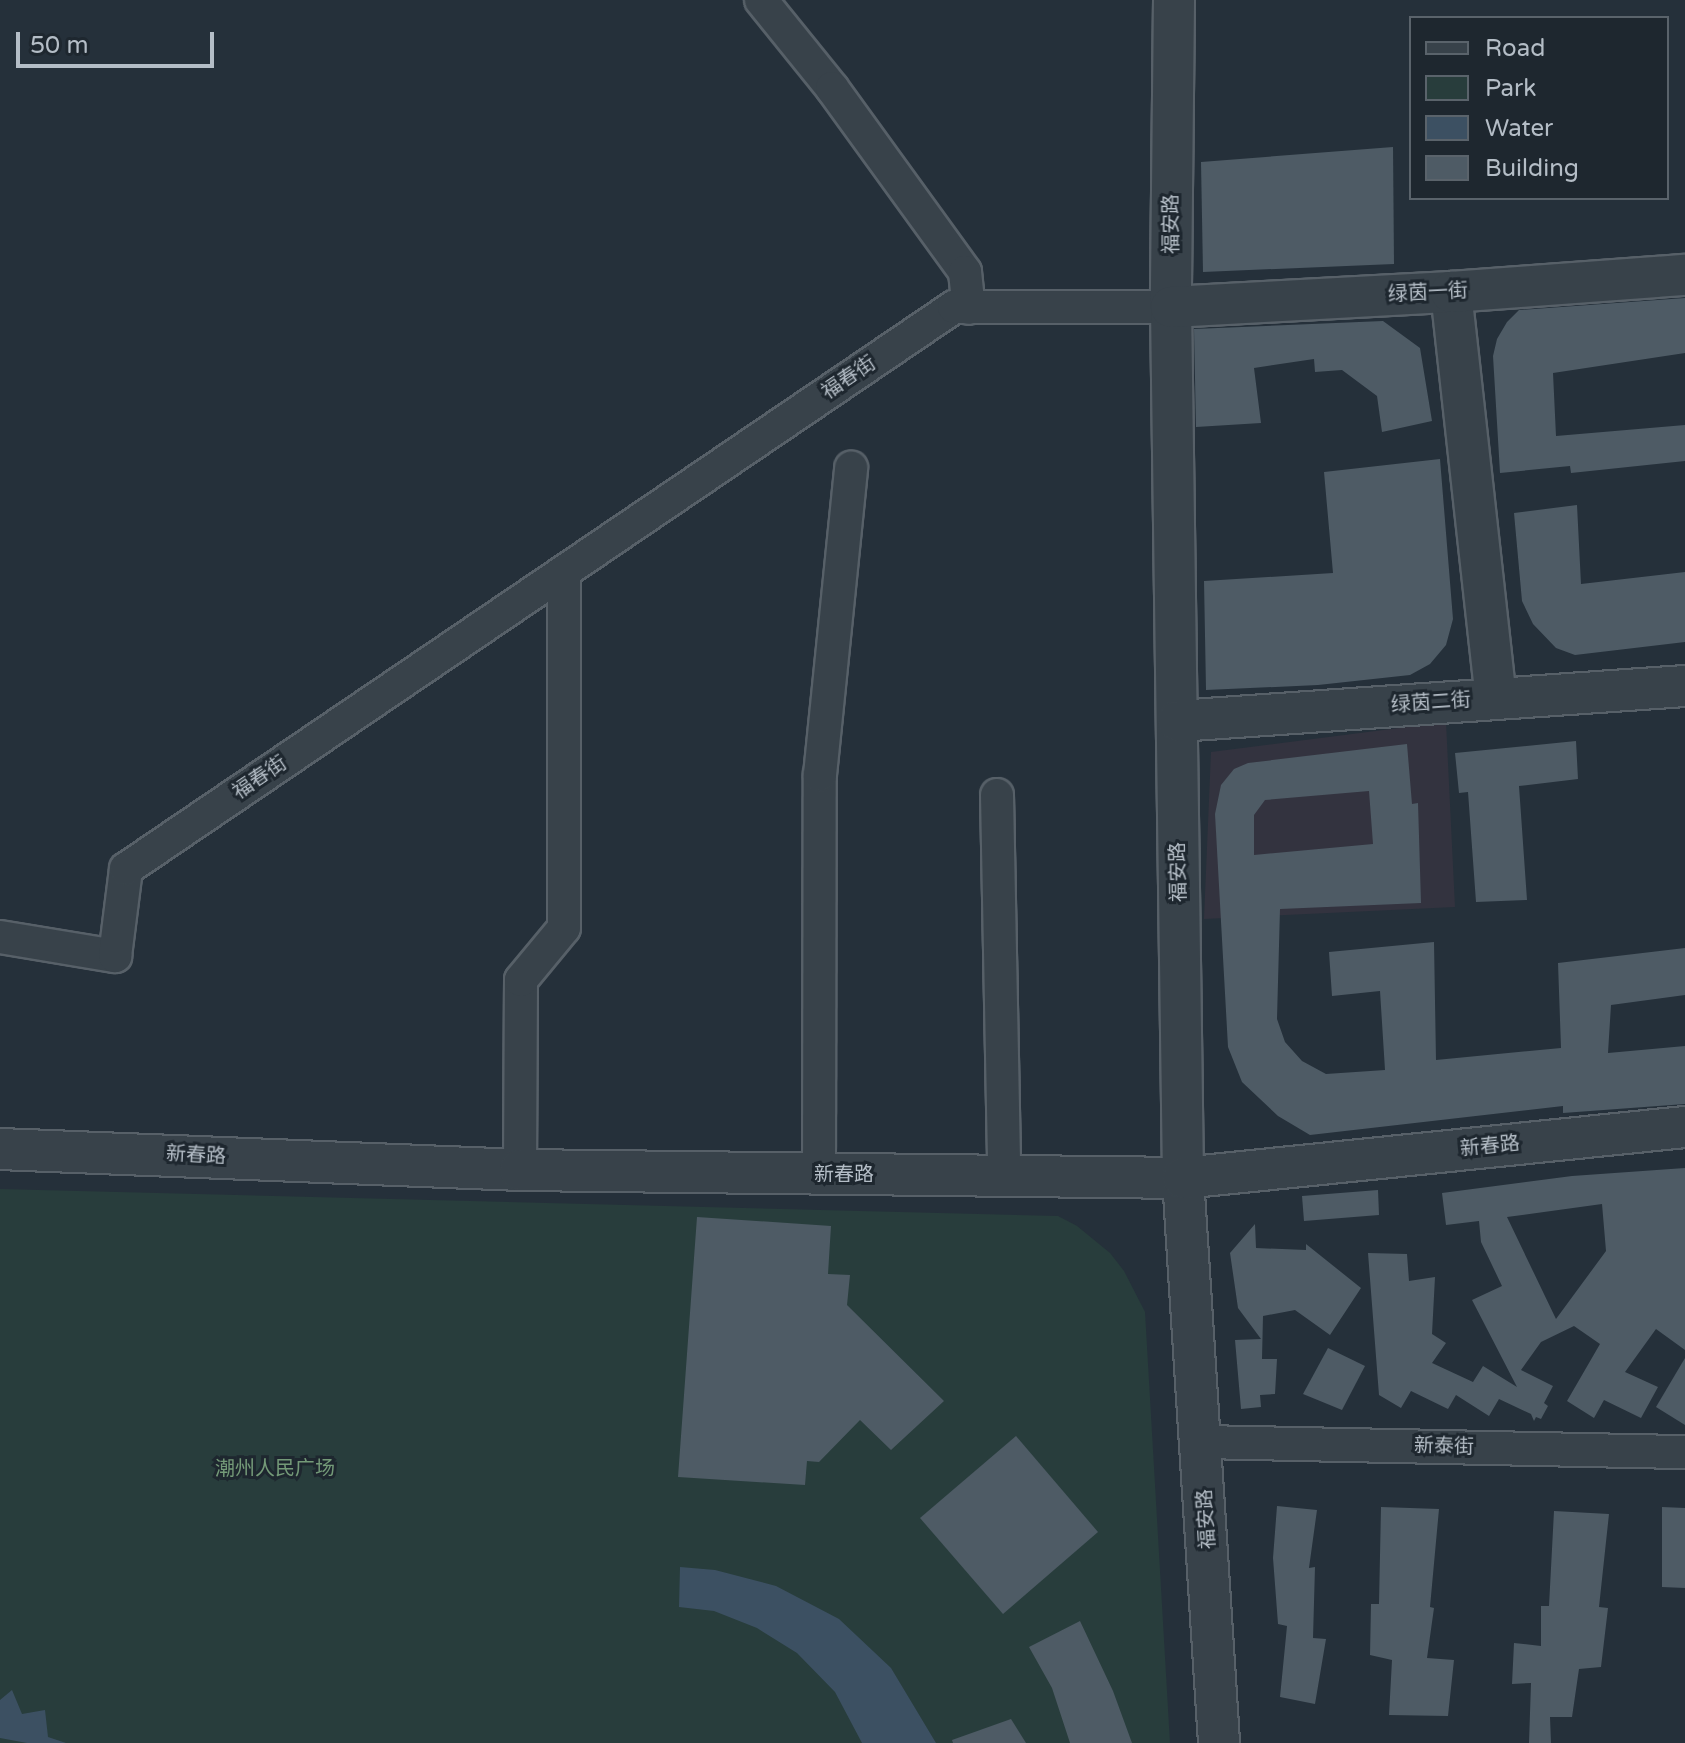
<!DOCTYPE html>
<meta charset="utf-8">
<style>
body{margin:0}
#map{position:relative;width:1685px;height:1743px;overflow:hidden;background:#25303a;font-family:"Varela Round","Noto Sans SC",sans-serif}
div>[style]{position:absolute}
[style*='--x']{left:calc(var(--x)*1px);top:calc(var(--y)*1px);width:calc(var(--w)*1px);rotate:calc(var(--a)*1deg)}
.medical>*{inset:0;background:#33333f}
.green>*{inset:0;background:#283d3c}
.water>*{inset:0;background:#3c5062}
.building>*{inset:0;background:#4e5b65}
.roads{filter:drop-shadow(2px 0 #576068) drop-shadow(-2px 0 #576068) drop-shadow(0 2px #576068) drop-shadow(0 -2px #576068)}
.minor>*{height:32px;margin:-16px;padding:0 16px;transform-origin:16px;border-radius:16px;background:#38424a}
.tertiary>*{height:40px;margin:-20px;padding:0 20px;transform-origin:20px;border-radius:20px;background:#38424a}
span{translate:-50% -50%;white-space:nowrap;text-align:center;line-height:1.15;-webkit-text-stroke:6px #1e272f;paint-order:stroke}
.street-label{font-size:20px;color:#b4bdc6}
.park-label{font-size:20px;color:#749a78}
.legend{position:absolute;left:1409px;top:16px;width:260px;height:184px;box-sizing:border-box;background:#1e272f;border:2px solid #5a636b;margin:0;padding:10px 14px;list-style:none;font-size:24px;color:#b4bdc6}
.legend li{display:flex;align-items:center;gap:16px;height:40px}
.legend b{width:40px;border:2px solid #5a636b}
.scale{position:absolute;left:16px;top:32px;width:198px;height:36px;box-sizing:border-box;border:4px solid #b4bdc6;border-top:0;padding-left:10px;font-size:24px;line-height:28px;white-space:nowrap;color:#b4bdc6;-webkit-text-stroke:6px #1e272f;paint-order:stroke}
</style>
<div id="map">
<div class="medical">
<div style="clip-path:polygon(1446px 722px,1455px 907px,1204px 919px,1211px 752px)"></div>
</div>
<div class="green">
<div style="clip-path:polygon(0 1189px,1058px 1216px,1077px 1226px,1110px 1253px,1124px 1271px,1145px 1312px,1170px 1743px,0 1743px)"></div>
</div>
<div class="water">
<div style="clip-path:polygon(680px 1567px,715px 1570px,776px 1586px,839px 1619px,891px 1668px,936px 1743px,862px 1743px,835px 1692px,797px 1653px,757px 1628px,714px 1611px,679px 1607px)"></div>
<div style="clip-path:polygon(12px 1690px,22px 1714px,45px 1710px,48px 1737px,66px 1743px,27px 1743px,0 1738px,0 1700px)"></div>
</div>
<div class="building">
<div style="clip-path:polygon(1393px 147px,1394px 264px,1203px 272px,1201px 162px)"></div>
<div style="clip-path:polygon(1685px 298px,1685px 353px,1553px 373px,1556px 436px,1685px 425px,1685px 461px,1571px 473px,1570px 466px,1500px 473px,1493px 356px,1497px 339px,1507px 322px,1519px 310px)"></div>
<div style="clip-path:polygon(1383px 321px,1420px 348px,1432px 421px,1382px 432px,1377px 396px,1342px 370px,1315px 372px,1314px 359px,1254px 368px,1261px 423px,1196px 427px,1194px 329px)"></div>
<div style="clip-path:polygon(1440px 459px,1453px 619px,1446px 645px,1430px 664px,1410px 675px,1318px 685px,1206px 690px,1204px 581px,1333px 573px,1324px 472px)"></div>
<div style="clip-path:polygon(1577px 505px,1581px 584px,1685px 572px,1685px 642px,1575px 655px,1556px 648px,1533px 624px,1522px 601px,1514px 513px)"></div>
<div style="clip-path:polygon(1576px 741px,1578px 779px,1519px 786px,1527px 900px,1476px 902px,1468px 792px,1459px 793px,1455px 753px)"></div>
<div style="clip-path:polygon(evenodd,1407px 744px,1412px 804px,1418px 803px,1421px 903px,1280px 909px,1277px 1019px,1285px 1042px,1302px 1061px,1326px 1074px,1385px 1070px,1380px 991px,1332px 996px,1329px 952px,1434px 942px,1436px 1060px,1561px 1048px,1558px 963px,1685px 948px,1685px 995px,1611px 1005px,1608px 1053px,1685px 1046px,1685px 1104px,1563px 1113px,1563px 1106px,1310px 1135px,1278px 1116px,1242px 1082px,1228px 1047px,1215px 814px,1221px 785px,1234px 769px,1248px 763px,1407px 744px,1369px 791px,1373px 844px,1254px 855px,1254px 815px,1265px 800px,1369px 791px)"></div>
<div style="clip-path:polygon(evenodd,1685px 1168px,1685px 1350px,1656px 1329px,1625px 1372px,1658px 1387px,1641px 1418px,1604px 1400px,1594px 1418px,1567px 1401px,1600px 1344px,1574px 1326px,1541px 1342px,1521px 1370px,1553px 1386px,1544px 1403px,1548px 1406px,1541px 1419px,1536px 1417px,1534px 1421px,1531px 1414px,1499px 1399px,1489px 1416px,1456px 1395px,1448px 1409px,1411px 1391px,1401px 1408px,1379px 1395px,1368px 1253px,1407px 1254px,1409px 1281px,1435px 1277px,1432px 1334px,1446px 1343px,1432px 1363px,1473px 1382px,1483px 1366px,1517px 1387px,1472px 1300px,1502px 1286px,1481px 1242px,1479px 1221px,1446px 1225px,1442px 1193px,1572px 1176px,1685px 1168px,1602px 1204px,1606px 1251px,1556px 1319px,1507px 1217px,1602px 1204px)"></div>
<div style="clip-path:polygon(1378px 1190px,1379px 1215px,1304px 1221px,1302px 1196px)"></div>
<div style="clip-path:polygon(697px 1217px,831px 1226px,828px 1274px,850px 1275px,847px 1305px,944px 1401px,891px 1450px,860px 1420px,819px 1462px,807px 1461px,805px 1485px,678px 1477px)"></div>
<div style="clip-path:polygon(1255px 1224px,1256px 1248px,1306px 1250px,1306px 1244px,1361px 1288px,1330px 1335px,1295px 1310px,1263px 1316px,1262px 1359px,1277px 1359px,1275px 1394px,1260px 1395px,1261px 1407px,1241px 1409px,1235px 1340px,1261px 1339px,1238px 1308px,1230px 1253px)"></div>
<div style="clip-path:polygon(1328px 1348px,1365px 1366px,1342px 1410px,1303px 1394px)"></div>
<div style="clip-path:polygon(1685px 1358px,1685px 1425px,1656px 1407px)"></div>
<div style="clip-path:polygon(1016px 1436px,1098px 1532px,1003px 1614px,920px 1518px)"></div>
<div style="clip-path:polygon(1277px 1506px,1317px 1510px,1309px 1568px,1315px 1567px,1313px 1638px,1326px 1639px,1315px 1704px,1280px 1697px,1287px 1626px,1278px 1624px,1273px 1558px)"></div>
<div style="clip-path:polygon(1381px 1507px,1439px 1509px,1430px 1607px,1434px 1608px,1427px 1658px,1454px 1660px,1448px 1716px,1389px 1715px,1392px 1660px,1370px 1655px,1371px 1604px,1379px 1604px)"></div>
<div style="clip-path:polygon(1662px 1507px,1685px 1508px,1685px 1588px,1662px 1587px)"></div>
<div style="clip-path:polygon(1554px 1511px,1609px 1514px,1599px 1607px,1608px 1608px,1601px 1667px,1579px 1669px,1572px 1717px,1550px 1717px,1551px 1743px,1529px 1743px,1531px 1683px,1512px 1684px,1514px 1643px,1541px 1646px,1541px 1606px,1549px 1606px)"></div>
<div style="clip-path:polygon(1080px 1621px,1113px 1691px,1132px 1743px,1070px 1743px,1052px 1688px,1029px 1647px)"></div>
<div style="clip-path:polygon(1011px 1719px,1026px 1743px,953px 1743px,952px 1740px)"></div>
</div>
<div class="roads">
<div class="minor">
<div style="--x:761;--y:0;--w:113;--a:51.1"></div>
<div style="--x:832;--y:88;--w:227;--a:54.1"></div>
<div style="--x:965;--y:272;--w:36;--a:84"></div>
<div style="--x:997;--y:795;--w:381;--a:88.9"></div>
<div style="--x:0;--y:937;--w:117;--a:9.4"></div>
<div style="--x:115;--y:956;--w:88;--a:-82.8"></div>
<div style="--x:126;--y:869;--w:1001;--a:-34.17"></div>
<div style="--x:954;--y:307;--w:217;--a:0"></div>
<div style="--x:520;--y:1170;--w:190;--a:-89.7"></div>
<div style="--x:521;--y:980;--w:67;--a:-50.4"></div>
<div style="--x:564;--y:928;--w:356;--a:-90"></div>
<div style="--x:819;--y:1175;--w:400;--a:-89.9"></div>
<div style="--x:820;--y:775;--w:309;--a:-84.2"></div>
<div style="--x:1202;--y:1442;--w:483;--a:1.2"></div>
</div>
<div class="tertiary">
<div style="--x:1174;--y:0;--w:307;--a:90.6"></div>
<div style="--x:1171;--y:307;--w:871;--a:89.21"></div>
<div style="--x:1183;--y:1178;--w:566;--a:86.35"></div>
<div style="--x:1451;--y:292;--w:409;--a:83.7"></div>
<div style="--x:1171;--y:307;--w:280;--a:-3.1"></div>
<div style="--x:1451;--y:292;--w:235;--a:-4.2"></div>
<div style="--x:1178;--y:721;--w:508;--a:-3.95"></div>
<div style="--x:0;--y:1149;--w:520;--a:2.31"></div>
<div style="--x:520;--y:1170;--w:663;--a:0.69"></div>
<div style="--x:1183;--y:1178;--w:505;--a:-5.8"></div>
</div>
</div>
<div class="street-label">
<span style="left:1172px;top:224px;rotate:-90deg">福安路</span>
<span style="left:1428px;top:293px;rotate:-3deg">绿茵一街</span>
<span style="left:849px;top:378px;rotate:-34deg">福春街</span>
<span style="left:1431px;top:703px;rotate:-4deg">绿茵二街</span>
<span style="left:260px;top:778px;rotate:-34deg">福春街</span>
<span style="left:1179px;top:872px;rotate:-91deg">福安路</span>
<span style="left:1490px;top:1147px;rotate:-6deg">新春路</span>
<span style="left:196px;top:1156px;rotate:3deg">新春路</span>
<span style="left:844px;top:1175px">新春路</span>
<span style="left:1444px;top:1447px;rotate:1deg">新泰街</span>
<span style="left:1207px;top:1519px;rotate:-93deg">福安路</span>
</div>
<div class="park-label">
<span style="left:275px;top:1469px">潮州人民广场</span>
</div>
<ul class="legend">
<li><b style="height:10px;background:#38424a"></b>Road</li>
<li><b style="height:22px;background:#283d3c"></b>Park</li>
<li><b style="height:22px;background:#3c5062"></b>Water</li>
<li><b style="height:22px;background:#4e5b65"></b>Building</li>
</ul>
<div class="scale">50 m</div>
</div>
